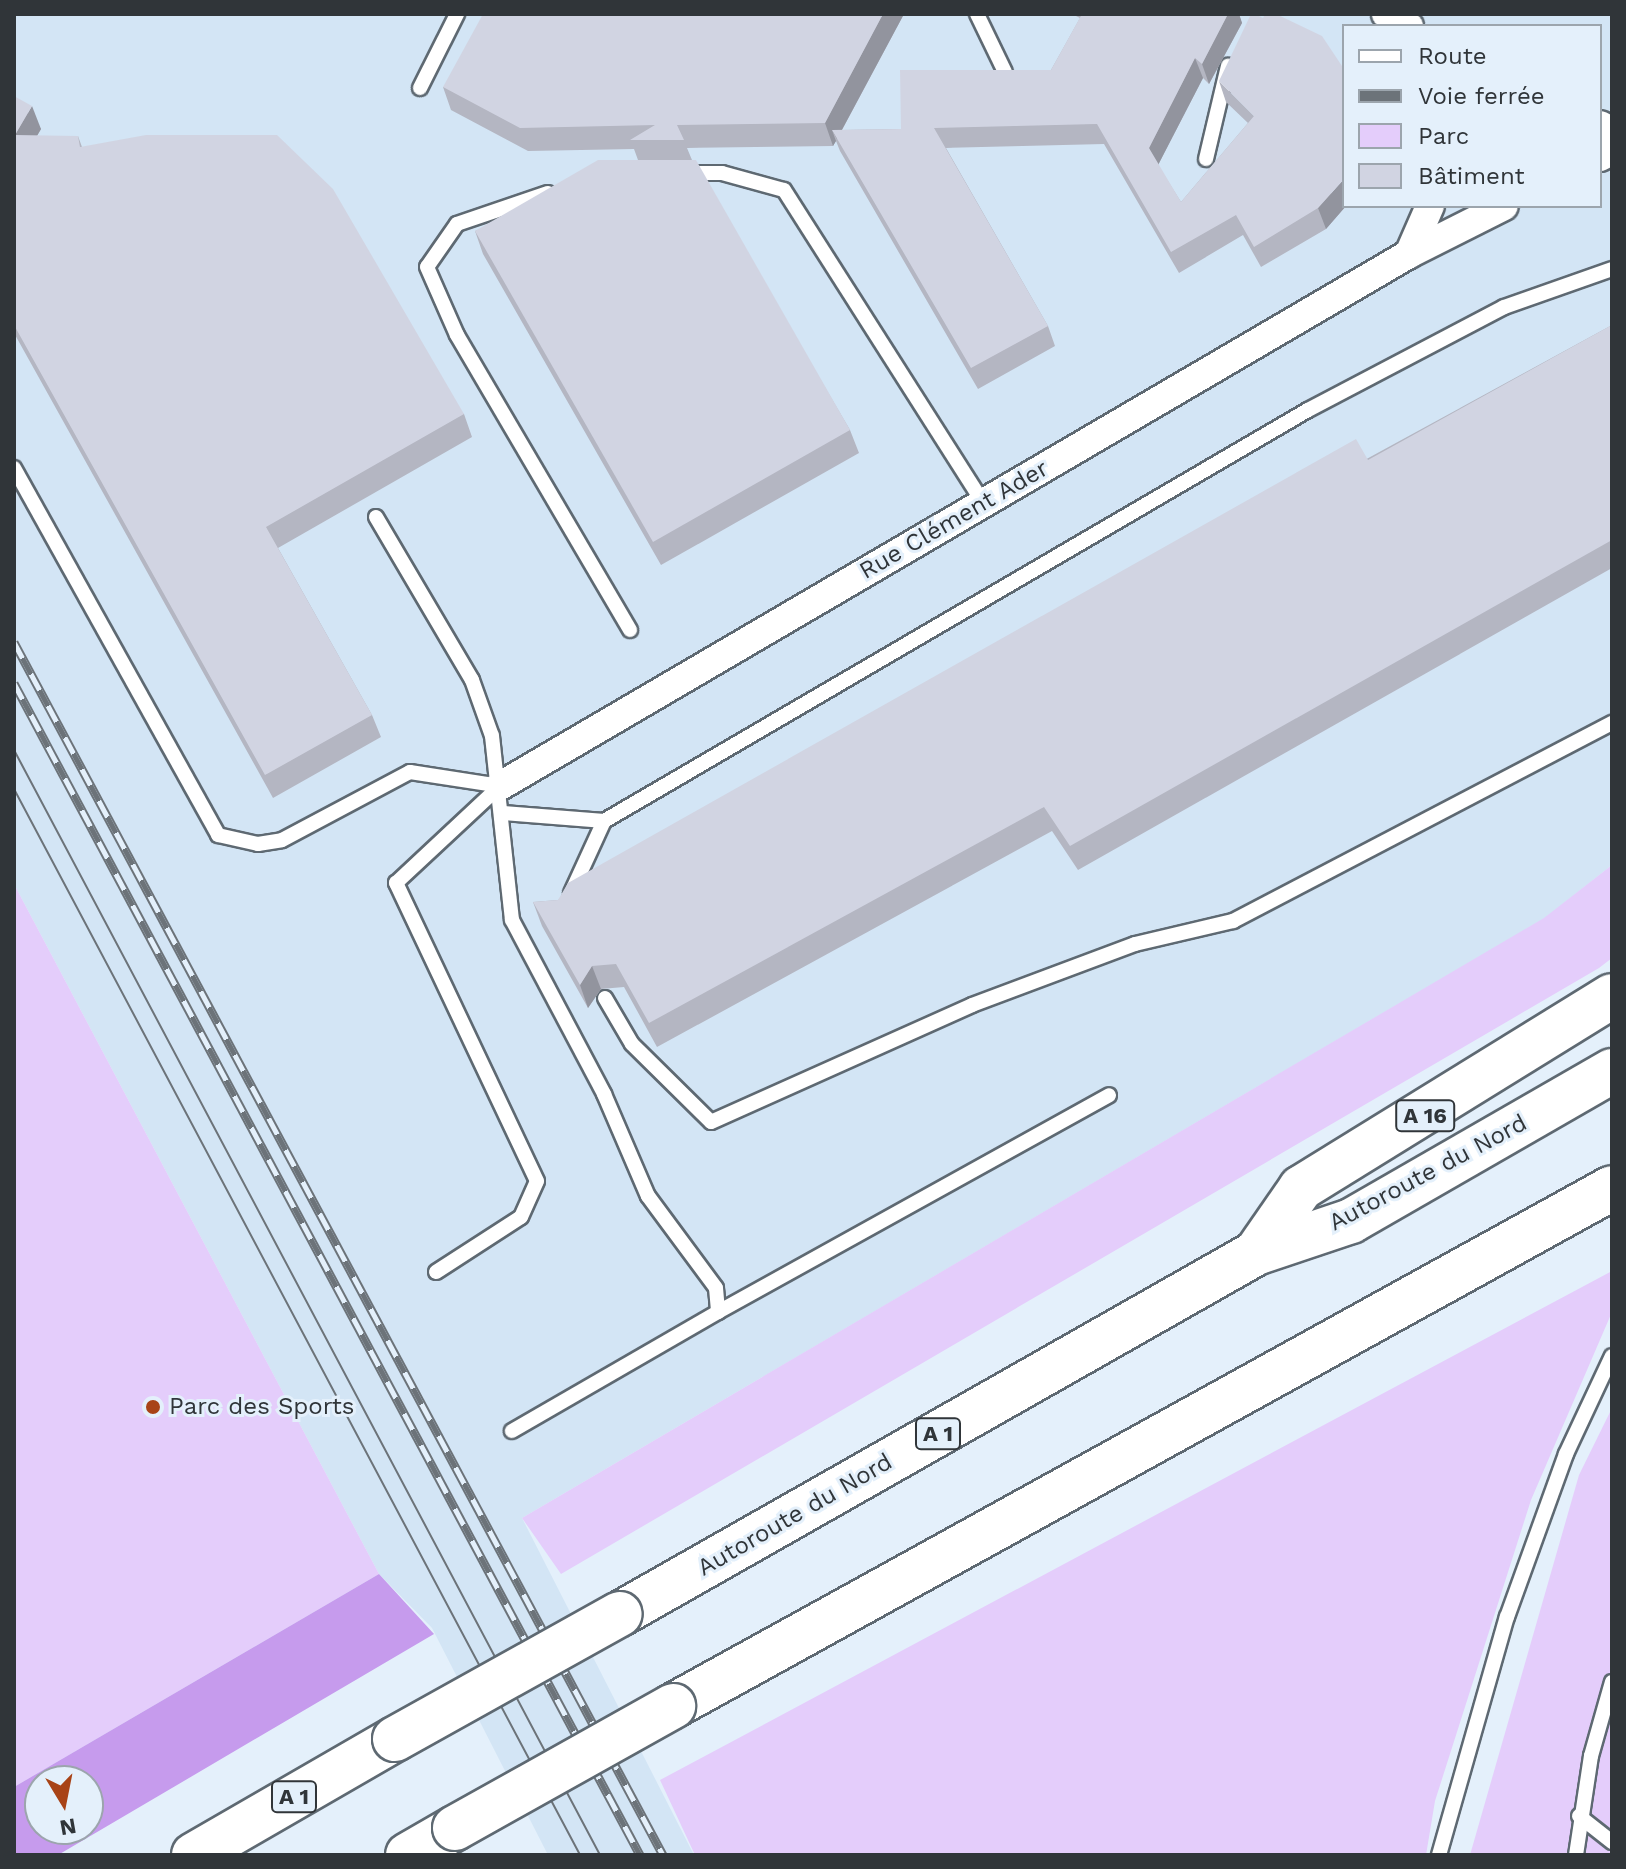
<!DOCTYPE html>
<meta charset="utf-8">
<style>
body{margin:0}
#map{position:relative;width:1626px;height:1869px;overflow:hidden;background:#e4f0fb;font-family:"Work Sans",sans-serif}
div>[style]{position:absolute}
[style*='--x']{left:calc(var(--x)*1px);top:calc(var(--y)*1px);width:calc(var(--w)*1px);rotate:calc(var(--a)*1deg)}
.built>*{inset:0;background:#d3e5f5}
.green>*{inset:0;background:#e4cdfb}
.forest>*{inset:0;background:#c69bed}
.roads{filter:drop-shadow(2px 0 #5e6972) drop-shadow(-2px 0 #5e6972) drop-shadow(0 2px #5e6972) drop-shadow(0 -2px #5e6972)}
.service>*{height:14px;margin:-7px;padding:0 7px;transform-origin:7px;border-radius:7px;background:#fff}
.minor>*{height:28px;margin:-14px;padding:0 14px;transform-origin:14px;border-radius:14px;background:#fff}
.motorway>*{height:44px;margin:-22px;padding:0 22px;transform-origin:22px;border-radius:22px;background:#fff}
.tram>*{height:2px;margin:-1px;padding:0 1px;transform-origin:1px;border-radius:1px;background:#6c7379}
.rail>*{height:9px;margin-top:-4.5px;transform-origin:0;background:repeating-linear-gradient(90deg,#e4f0fb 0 18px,#6c7379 0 36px);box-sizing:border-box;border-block:2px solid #6c7379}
.bridges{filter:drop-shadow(2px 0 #5e6972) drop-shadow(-2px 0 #5e6972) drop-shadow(0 2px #5e6972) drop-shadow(0 -2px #5e6972)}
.motorway-bridge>*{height:44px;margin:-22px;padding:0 22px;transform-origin:22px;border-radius:22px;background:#fff}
.wall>*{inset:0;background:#b4b6c2}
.shaded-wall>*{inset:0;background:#92949e}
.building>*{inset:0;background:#d1d4e2}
.dots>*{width:22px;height:22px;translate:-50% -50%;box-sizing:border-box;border:4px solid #e4f0fb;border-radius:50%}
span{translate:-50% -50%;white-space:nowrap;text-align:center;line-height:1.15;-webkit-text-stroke:6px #e4f0fb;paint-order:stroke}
.shield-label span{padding:2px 6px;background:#e4f0fb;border:2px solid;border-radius:6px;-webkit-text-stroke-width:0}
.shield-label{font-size:22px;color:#303539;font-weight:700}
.street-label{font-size:24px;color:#303539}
.poi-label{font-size:24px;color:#303539}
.left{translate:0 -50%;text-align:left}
.frame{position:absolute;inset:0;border:16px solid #303539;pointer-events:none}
.legend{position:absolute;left:1342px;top:24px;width:260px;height:184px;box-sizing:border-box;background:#e4f0fb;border:2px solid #9ca5ad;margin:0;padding:10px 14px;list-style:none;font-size:24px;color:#303539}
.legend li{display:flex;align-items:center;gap:16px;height:40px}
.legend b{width:40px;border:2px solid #9ca5ad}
.north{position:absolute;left:24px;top:1765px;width:80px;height:80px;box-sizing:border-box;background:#e4f0fb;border:2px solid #9ca5ad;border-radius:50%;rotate:170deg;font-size:22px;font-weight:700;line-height:32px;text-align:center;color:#303539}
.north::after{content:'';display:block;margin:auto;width:28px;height:36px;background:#a84317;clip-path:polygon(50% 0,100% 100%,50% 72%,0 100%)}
</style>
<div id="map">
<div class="built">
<div style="clip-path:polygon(evenodd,14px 14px,1612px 14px,1612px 865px,1545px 918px,522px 1518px,694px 1855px,548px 1855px,432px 1628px,379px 1574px,14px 884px,14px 14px,1344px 26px,1600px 26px,1600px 206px,1344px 206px,1344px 26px)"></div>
</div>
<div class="green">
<div style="clip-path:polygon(1612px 865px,1612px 958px,1599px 968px,561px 1574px,522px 1518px,1544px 918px)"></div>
<div style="clip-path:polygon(14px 884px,379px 1574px,14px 1787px)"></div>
<div style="clip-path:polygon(1612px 1271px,1612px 1312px,1531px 1500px,1435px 1801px,1426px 1855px,695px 1855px,660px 1780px)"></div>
<div style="clip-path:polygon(1612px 1408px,1612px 1855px,1470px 1855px,1579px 1475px)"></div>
</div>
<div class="forest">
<div style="clip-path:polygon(evenodd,379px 1574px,434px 1634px,58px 1855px,14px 1855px,14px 1787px,379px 1574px,40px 1781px,88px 1781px,88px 1829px,40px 1829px,40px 1781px)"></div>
</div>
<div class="roads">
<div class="service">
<div style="--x:977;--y:14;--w:64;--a:64.2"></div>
<div style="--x:420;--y:88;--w:83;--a:-63.4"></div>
<div style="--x:1206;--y:159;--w:96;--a:-76.7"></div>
<div style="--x:685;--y:173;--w:37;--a:0"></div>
<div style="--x:722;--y:173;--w:64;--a:15.3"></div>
<div style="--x:784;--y:190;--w:370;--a:57.5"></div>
<div style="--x:548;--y:193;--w:96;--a:161.2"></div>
<div style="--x:457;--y:224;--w:52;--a:124.9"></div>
<div style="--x:427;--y:267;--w:74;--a:66.2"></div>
<div style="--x:457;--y:335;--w:342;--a:59.6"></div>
<div style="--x:14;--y:468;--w:420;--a:60.9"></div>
<div style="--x:218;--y:835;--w:41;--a:12.7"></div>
<div style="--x:258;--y:844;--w:24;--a:-9"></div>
<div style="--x:282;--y:840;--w:145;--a:-28"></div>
<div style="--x:410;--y:772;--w:91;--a:8.8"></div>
<div style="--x:376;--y:517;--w:189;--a:59.5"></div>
<div style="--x:472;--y:680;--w:59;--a:70.3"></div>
<div style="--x:492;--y:736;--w:185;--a:83.8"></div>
<div style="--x:512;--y:920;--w:197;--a:62.1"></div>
<div style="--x:604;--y:1094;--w:111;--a:66.7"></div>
<div style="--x:648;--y:1196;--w:114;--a:53.5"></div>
<div style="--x:716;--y:1288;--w:24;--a:85"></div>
<div style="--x:718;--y:1312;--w:238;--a:150"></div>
<div style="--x:504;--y:813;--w:100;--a:4.6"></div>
<div style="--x:604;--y:821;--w:815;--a:-30.28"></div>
<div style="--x:1308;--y:410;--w:221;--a:-27.7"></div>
<div style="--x:1504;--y:307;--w:114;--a:-19.4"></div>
<div style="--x:571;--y:893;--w:79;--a:-65.4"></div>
<div style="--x:605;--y:998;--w:53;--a:59.6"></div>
<div style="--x:632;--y:1044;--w:111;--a:44.6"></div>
<div style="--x:711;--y:1122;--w:286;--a:-24.1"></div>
<div style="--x:972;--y:1005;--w:174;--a:-20.5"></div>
<div style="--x:1135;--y:944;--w:101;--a:-13.2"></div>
<div style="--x:1233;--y:921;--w:428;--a:-27.6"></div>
<div style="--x:436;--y:1272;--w:101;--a:-32.9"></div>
<div style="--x:521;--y:1217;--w:39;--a:-66"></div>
<div style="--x:537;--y:1181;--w:330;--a:-115.3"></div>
<div style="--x:396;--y:883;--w:142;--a:-43"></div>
<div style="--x:718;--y:1312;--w:447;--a:-29"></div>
<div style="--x:1579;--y:1816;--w:42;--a:38.2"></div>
<div style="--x:1439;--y:1855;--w:248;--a:-74.1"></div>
<div style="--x:1507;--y:1617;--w:173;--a:-70.1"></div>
<div style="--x:1566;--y:1454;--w:108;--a:-64.9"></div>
<div style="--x:1576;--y:1855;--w:100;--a:-81.4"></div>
<div style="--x:1591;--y:1756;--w:77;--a:-74.2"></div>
</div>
<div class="minor">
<div style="--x:1386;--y:14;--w:26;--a:28"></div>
<div style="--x:1600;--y:125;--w:13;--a:27"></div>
<div style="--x:1600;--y:157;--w:13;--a:-27"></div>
<div style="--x:1409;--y:254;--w:52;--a:-66.4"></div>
<div style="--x:500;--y:786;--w:1053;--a:-30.34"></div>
<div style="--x:1409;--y:254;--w:106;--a:-26.8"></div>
</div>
<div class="motorway">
<div style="--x:1256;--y:1253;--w:79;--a:-55.3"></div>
<div style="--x:1301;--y:1188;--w:365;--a:-31.7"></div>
<div style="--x:620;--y:1614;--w:731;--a:-29.58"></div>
<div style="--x:1256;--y:1253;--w:100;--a:-18.6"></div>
<div style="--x:1351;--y:1221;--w:301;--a:-29.9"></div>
<div style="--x:673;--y:1706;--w:1072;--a:-28.88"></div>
<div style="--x:194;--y:1855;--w:232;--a:-30"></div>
<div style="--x:408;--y:1855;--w:54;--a:-29.9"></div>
</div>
</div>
<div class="tram">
<div style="--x:14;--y:750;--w:1251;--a:62.06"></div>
<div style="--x:14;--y:789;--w:1207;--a:62.03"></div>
</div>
<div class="rail">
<div style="--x:14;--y:642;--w:1376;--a:61.85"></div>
<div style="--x:14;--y:683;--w:1329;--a:61.89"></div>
</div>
<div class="bridges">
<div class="motorway-bridge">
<div style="--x:395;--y:1739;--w:257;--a:-29.1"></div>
<div style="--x:455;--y:1828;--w:250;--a:-29.2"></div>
</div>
</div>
<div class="wall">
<div style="clip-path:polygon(904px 14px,842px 130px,901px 129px,1051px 70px,1080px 18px,1072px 14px,1239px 14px,1242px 23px,1209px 84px,1203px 78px,1158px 165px,1181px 202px,1248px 123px,1226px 102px,1219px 81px,1344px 206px,1346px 206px,1326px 229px,1261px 267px,1243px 235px,1179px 273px,1104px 144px,946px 148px,1048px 326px,1055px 346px,978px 389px,840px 151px,836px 141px,833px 146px,687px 148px,692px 160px,850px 430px,859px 453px,661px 565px,483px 254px,475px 231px,638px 160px,634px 149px,528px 151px,451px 110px,443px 87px)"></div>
<div style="clip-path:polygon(14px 96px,41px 129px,37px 136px,78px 136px,82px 147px,464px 414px,472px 437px,278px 548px,372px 715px,381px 737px,273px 798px,14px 333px)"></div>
<div style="clip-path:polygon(1612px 325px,1612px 568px,1078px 870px,1052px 831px,657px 1047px,624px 987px,601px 989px,588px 1008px,542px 926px,533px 902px,558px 900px)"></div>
</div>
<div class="shaded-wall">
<div style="clip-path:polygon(883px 14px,904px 14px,837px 139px,832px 130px,836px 141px,833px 146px,825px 123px)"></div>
<div style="clip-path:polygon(1228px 14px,1239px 14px,1242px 23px,1209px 84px,1202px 64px)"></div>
<div style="clip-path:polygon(1195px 58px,1203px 78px,1156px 169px,1149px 148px)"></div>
<div style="clip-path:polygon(32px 106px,41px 129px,24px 158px,15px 135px)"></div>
<div style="clip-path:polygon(1344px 179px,1344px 206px,1346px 206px,1326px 229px,1318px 208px)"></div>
<div style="clip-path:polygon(592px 966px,601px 989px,588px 1008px,580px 985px)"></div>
</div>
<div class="building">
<div style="clip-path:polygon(483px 14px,883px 14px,825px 123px,677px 125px,684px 140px,630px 140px,655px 125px,520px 128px,443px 87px)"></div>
<div style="clip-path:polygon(1082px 14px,1228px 14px,1202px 64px,1195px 58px,1149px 148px,1181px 202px,1254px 116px,1219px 81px,1251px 14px,1255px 14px,1263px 18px,1265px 14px,1276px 14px,1322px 36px,1344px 69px,1344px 179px,1318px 208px,1254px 247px,1236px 215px,1171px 252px,1097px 124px,934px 128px,1048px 326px,971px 368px,832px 130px,901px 129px,900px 70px,1051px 70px)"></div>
<div style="clip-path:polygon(14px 96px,32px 106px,15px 135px,78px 136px,80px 147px,146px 135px,277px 135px,333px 189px,464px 414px,266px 527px,372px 715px,265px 775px,14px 325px)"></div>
<div style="clip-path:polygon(598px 160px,696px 160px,850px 430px,653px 542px,475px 231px)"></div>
<div style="clip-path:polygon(1612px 325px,1612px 540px,1070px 846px,1044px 807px,649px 1023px,616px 964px,592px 966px,580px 985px,533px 902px,558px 900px,568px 883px,1356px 439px,1368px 460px)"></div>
</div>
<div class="dots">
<div style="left:153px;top:1407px;background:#a84317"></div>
</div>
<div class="shield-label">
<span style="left:1425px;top:1116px">A 16</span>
<span style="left:938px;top:1434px">A 1</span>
<span style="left:294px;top:1797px">A 1</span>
</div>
<div class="street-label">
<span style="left:954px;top:520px;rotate:-30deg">Rue Clément Ader</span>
<span style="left:1428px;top:1173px;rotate:-28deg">Autoroute du Nord</span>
<span style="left:795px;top:1515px;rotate:-30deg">Autoroute du Nord</span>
</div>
<div class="poi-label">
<span class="left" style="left:169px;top:1407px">Parc des Sports</span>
</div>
<div class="frame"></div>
<ul class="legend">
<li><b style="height:10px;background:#fff"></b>Route</li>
<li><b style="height:10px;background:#6c7379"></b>Voie ferrée</li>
<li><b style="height:22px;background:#e4cdfb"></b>Parc</li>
<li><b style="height:22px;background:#d1d4e2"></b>Bâtiment</li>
</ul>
<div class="north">N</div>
</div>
